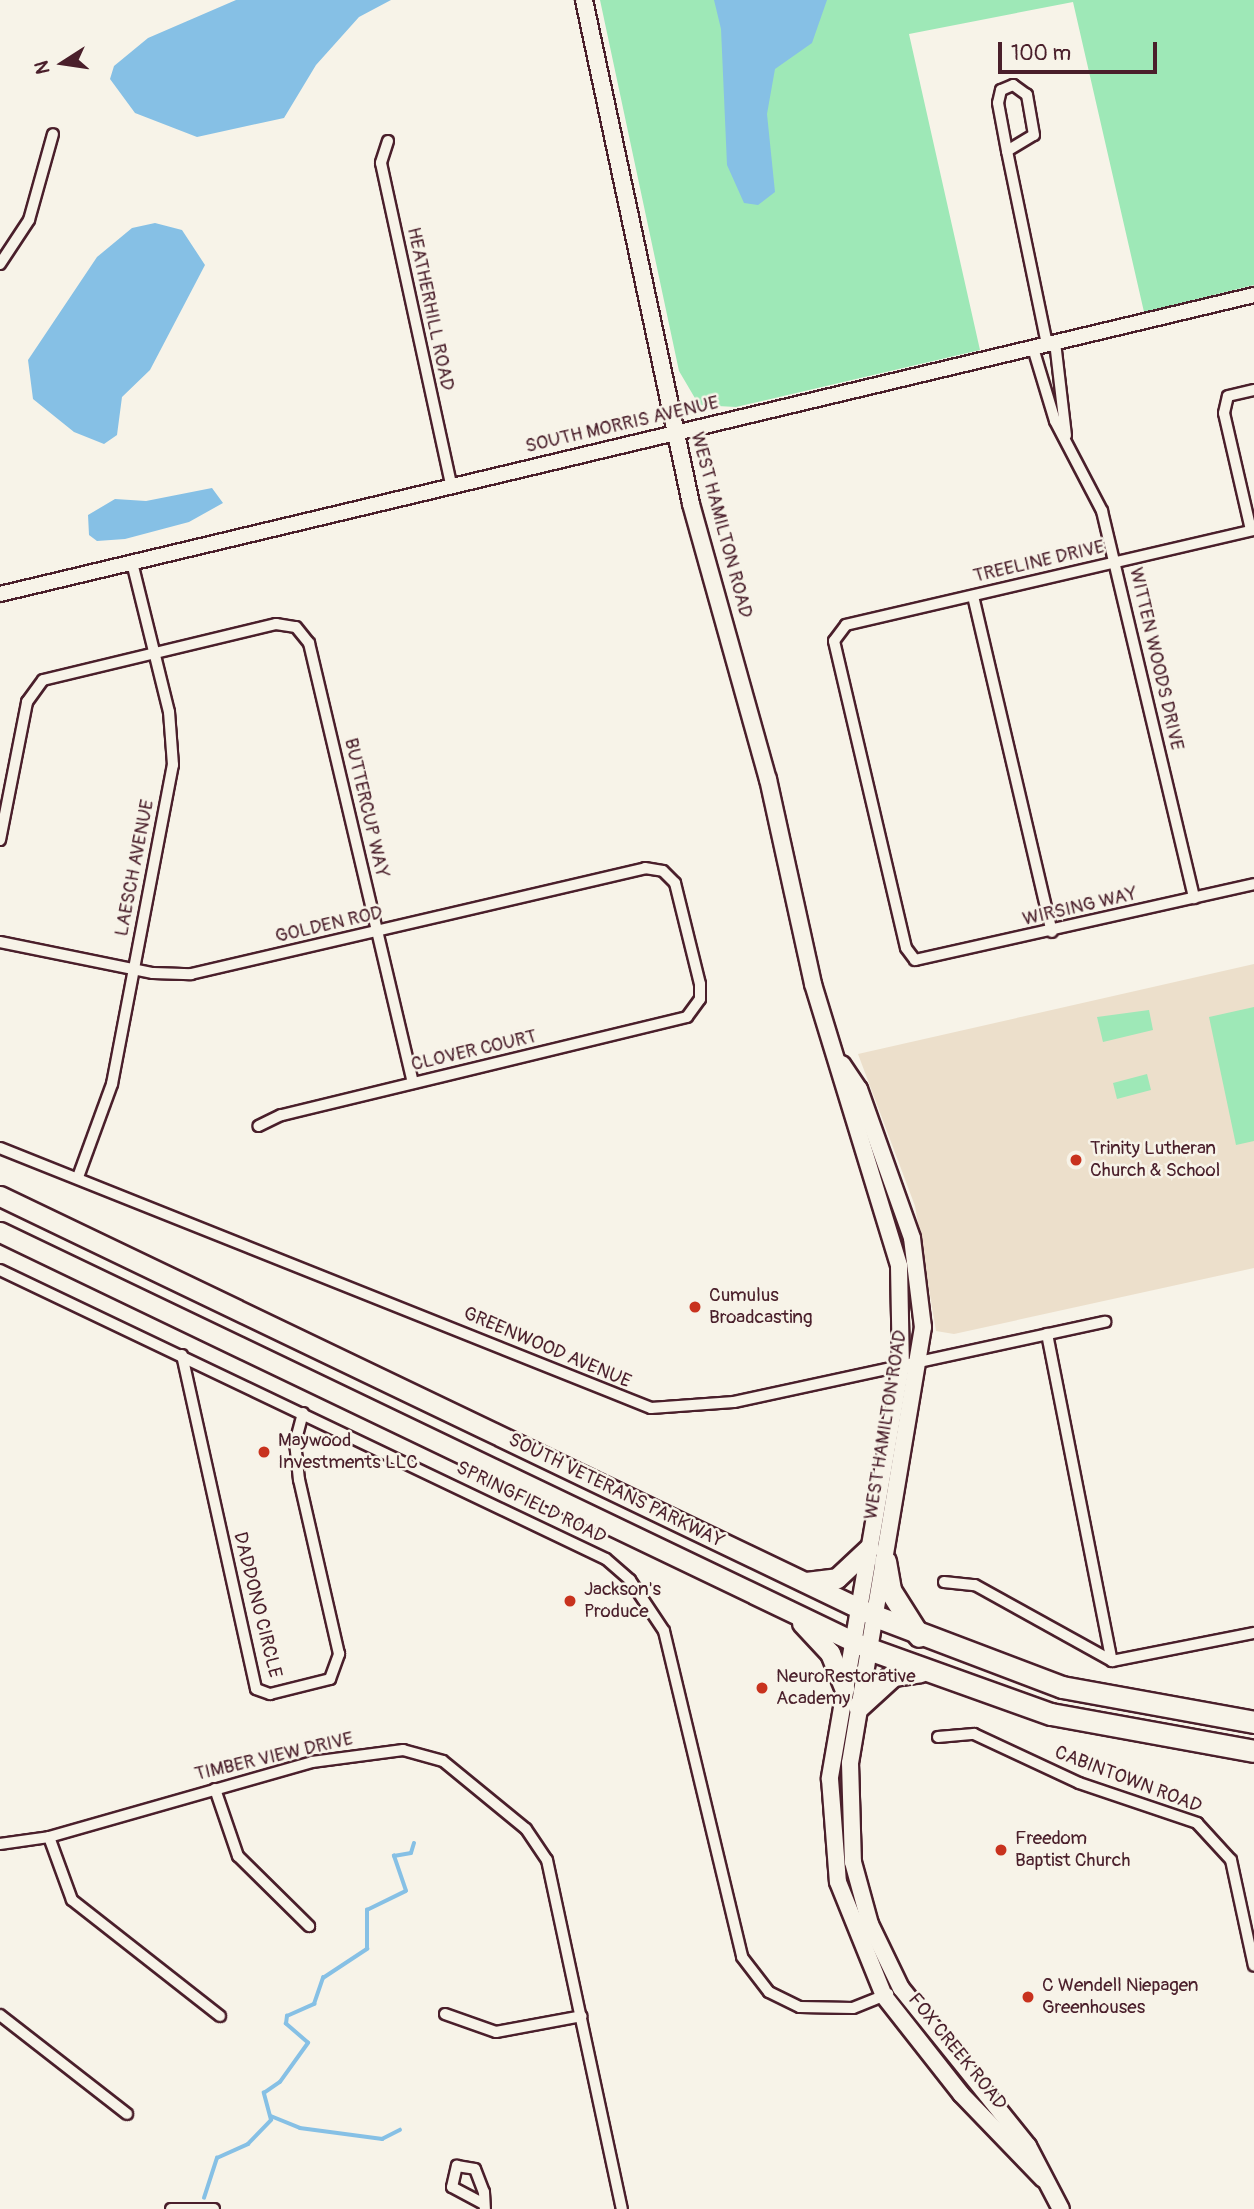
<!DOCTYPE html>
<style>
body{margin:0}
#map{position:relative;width:1254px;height:2209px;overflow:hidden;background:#f7f3e8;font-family:Pangolin,sans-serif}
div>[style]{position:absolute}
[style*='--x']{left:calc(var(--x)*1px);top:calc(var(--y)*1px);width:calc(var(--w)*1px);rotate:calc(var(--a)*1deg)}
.built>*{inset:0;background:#ecdfcb}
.green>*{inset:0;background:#9ee8b7}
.water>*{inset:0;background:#86c0e5}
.stream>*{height:3.5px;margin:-1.75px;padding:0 1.75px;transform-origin:1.75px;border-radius:1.75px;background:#86c0e5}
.roads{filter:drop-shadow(2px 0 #4a1f2b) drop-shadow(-2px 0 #4a1f2b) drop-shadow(0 2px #4a1f2b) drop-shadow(0 -2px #4a1f2b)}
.minor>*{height:10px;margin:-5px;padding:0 5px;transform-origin:5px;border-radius:5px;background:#f7f3e8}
.tertiary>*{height:14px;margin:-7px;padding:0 7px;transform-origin:7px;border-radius:7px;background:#f7f3e8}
.secondary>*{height:16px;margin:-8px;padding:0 8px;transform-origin:8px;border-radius:8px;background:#f7f3e8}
.trunk>*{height:19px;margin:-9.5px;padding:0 9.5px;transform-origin:9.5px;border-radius:9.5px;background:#f7f3e8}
.motorway>*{height:21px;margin:-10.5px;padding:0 10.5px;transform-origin:10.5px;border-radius:10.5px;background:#f7f3e8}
.dots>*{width:19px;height:19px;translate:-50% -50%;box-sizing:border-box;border:4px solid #f7f3e8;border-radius:50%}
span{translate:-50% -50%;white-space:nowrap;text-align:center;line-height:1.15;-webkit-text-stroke:5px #f7f3e8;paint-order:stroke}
.street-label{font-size:19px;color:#4a1f2b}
.poi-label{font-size:19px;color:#4a1f2b}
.left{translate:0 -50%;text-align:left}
.north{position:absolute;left:28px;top:28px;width:70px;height:70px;-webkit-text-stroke:5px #f7f3e8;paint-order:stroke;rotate:258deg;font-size:19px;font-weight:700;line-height:28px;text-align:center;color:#4a1f2b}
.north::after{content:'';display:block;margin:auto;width:24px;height:32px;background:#4a1f2b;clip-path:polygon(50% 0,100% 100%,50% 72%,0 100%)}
.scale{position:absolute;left:998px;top:42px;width:159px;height:32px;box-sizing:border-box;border:4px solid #4a1f2b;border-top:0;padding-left:9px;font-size:21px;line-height:24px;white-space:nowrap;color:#4a1f2b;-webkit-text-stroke:5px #f7f3e8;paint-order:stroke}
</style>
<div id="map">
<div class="built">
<div style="clip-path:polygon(1254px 964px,1254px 1268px,954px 1334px,936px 1331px,915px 1206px,858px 1054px)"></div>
</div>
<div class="green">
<div style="clip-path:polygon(600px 0,1254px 0,1254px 285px,1144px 312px,1073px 2px,909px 34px,980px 350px,736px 407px,699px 405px,679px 371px)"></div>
<div style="clip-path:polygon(1254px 1007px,1254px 1141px,1236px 1145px,1209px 1017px)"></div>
<div style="clip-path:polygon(1149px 1010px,1153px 1030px,1103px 1042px,1097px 1017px)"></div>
<div style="clip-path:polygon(1147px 1074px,1151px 1090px,1117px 1099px,1113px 1083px)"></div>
</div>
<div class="water">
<div style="clip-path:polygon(236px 0,391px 0,359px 17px,316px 65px,284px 118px,197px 137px,135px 113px,110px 79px,114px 66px,148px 38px)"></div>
<div style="clip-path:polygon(714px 0,827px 0,812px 43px,775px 69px,767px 114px,775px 192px,758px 205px,744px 203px,727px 165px,721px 29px)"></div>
<div style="clip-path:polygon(155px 223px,182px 230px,205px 265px,150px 370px,122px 397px,117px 435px,104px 444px,74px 432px,33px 399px,28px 360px,97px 257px,132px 228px)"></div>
<div style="clip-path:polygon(212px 488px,223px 503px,189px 522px,125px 539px,97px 541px,89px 535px,88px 515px,115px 499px,146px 501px)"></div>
</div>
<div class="stream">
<div style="--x:271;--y:2116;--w:31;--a:22"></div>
<div style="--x:300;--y:2128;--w:83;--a:7.6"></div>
<div style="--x:382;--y:2139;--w:20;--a:-27"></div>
<div style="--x:204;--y:2198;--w:42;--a:-72"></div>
<div style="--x:217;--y:2158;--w:34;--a:-24"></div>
<div style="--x:248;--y:2144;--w:33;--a:-46"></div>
<div style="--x:271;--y:2120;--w:28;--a:-105"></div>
<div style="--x:264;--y:2093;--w:19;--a:-35"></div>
<div style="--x:280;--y:2082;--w:48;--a:-54.3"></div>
<div style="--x:308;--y:2043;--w:29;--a:-139"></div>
<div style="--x:286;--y:2024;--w:8;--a:-83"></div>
<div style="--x:287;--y:2016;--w:30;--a:-24"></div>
<div style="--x:314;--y:2004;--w:28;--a:-71"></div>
<div style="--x:323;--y:1978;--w:53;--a:-33.4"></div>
<div style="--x:367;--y:1949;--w:39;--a:-90"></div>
<div style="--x:367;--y:1910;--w:43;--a:-26"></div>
<div style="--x:406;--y:1891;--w:37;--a:-109"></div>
<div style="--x:394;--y:1856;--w:17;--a:-10"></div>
<div style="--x:411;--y:1853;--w:10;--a:-73"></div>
</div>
<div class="roads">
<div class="minor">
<div style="--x:388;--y:141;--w:23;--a:108"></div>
<div style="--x:381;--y:163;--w:330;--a:77.7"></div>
<div style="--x:1007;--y:151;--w:31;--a:-31"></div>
<div style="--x:1034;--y:135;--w:41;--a:-99.9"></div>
<div style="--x:1027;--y:95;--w:17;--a:-144"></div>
<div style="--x:1013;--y:85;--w:13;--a:157"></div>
<div style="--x:1001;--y:90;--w:13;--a:103"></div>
<div style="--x:998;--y:103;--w:49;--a:79.4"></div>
<div style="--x:1007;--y:151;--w:197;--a:78.3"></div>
<div style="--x:0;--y:264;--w:53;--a:-56.6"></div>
<div style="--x:29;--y:220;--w:89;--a:-74.4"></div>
<div style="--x:1055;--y:342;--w:94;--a:83.3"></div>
<div style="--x:1033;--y:348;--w:76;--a:73.2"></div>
<div style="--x:1055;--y:421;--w:102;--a:62.4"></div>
<div style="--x:1102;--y:511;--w:398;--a:76.6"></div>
<div style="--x:1251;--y:530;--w:120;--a:-103"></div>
<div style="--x:1224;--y:413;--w:17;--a:-77"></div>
<div style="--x:1228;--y:396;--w:27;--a:-13"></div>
<div style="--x:1254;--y:530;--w:419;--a:166.9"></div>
<div style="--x:846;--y:625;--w:20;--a:127"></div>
<div style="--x:834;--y:641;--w:315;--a:76.8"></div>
<div style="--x:906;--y:948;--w:15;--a:53"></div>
<div style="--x:915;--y:960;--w:347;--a:-12.6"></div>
<div style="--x:973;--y:596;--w:345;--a:76.8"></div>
<div style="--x:0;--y:840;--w:141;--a:-78.9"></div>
<div style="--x:27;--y:702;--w:27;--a:-54"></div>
<div style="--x:43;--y:680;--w:240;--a:-13.5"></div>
<div style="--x:276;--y:624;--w:20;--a:9"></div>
<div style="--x:296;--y:627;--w:21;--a:51"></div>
<div style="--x:309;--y:643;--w:452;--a:76.7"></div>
<div style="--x:0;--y:942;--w:156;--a:11.5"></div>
<div style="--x:153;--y:973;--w:38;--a:2"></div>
<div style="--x:191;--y:974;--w:466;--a:-13.1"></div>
<div style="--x:645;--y:868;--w:18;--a:9"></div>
<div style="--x:663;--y:871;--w:17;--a:45"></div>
<div style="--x:675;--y:883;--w:104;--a:76.1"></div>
<div style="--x:700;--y:984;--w:15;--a:90"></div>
<div style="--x:700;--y:999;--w:22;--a:126"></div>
<div style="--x:687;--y:1017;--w:418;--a:166.4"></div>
<div style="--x:281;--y:1115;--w:25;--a:154"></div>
<div style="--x:0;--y:1148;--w:701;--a:21.77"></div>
<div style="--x:651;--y:1408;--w:83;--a:-4.1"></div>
<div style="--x:734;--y:1402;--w:380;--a:-12.2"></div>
<div style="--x:78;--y:1177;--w:99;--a:-69.9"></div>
<div style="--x:112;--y:1084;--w:325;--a:-79.2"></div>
<div style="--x:173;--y:765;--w:53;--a:-94.3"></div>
<div style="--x:169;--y:712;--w:154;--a:-103.9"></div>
<div style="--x:0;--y:1270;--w:671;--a:25.5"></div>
<div style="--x:606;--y:1559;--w:32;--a:41"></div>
<div style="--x:630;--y:1580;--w:61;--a:56.3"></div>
<div style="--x:664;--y:1631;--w:335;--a:76.5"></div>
<div style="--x:742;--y:1957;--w:44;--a:52.4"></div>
<div style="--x:769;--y:1992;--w:34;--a:26"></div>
<div style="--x:800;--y:2007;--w:53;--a:1.1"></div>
<div style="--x:853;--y:2008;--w:38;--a:-22"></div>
<div style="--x:1047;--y:1334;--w:333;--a:78.8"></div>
<div style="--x:182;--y:1355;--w:342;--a:77.5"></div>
<div style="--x:256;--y:1689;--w:15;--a:20"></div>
<div style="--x:270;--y:1694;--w:62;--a:-14"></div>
<div style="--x:330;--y:1679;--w:27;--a:-70"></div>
<div style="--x:339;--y:1654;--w:179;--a:-102.9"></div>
<div style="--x:299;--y:1480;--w:37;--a:-96"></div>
<div style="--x:295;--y:1443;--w:31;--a:-75"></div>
<div style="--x:944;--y:1582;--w:31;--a:6"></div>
<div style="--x:975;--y:1585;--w:157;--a:29"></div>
<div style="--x:1112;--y:1661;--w:145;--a:-11.2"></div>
<div style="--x:938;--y:1737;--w:36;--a:-5"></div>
<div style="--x:974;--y:1734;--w:116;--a:25"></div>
<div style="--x:1079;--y:1783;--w:125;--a:18.7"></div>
<div style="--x:1197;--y:1823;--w:50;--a:47.4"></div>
<div style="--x:1231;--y:1860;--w:108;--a:77.8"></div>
<div style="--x:215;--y:1789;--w:71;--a:71.1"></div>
<div style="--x:238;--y:1856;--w:100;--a:44.6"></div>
<div style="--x:49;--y:1837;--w:67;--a:69.9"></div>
<div style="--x:72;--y:1900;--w:188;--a:38.1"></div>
<div style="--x:0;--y:1844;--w:49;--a:-8.1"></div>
<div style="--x:49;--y:1837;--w:273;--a:-15.9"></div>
<div style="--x:312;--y:1762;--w:92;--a:-7.5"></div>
<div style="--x:403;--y:1750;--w:41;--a:15.4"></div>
<div style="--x:443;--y:1761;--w:107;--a:39.3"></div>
<div style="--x:526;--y:1829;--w:37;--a:56"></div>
<div style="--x:547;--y:1860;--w:357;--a:77.9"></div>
<div style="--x:445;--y:2014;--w:54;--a:19.4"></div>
<div style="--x:496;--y:2032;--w:87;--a:-10.5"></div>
<div style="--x:0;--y:2015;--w:161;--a:37.9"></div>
<div style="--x:484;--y:2204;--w:36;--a:-152"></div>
<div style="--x:452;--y:2187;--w:22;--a:-77"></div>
<div style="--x:457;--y:2166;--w:18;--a:9"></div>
<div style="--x:475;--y:2169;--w:25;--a:69"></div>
<div style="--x:484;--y:2192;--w:17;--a:87"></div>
<div style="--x:171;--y:2209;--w:43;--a:0"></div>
</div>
<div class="tertiary">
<div style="--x:0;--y:594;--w:1289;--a:-13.41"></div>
</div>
<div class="secondary">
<div style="--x:584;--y:0;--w:515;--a:78.01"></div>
<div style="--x:691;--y:504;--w:286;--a:74.4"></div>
<div style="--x:768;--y:779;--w:210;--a:77.6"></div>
<div style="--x:813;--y:984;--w:295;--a:73"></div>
<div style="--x:899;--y:1266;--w:100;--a:88.9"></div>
<div style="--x:901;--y:1366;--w:419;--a:99.8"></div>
<div style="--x:830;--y:1779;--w:103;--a:85.6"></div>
<div style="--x:838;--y:1882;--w:123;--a:68"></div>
<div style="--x:884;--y:1996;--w:125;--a:51.8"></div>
<div style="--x:961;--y:2094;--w:118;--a:46"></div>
<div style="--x:842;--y:1064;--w:30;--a:56"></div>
<div style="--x:859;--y:1089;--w:158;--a:70.4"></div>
<div style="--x:912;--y:1238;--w:90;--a:83"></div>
<div style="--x:923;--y:1327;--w:442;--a:99.5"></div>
<div style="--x:850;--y:1763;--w:99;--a:88.3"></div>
<div style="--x:853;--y:1862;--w:64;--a:74.7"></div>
<div style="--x:870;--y:1924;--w:71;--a:64.2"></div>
<div style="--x:901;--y:1988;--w:203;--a:51.2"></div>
<div style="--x:1028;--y:2146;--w:71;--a:62.4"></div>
</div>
<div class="trunk">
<div style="--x:0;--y:1196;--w:971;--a:25.64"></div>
<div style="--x:0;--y:1232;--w:964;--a:25.63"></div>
<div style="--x:806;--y:1582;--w:31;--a:-7"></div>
<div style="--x:837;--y:1578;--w:44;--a:-43.2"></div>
<div style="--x:802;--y:1623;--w:41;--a:47"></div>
<div style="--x:830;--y:1653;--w:38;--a:68"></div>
</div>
<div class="motorway">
<div style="--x:885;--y:1561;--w:29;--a:80"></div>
<div style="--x:890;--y:1590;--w:54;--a:57.8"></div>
<div style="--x:875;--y:1616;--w:200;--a:20.8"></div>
<div style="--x:1062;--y:1687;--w:195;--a:10.3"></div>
<div style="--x:869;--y:1649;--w:193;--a:19.7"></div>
<div style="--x:1051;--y:1714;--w:206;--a:10.3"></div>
<div style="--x:859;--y:1706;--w:46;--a:-42.4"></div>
<div style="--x:893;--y:1675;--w:27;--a:-8"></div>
</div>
</div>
<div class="dots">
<div style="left:1076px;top:1160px;background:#c8321e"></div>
<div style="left:695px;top:1307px;background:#c8321e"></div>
<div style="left:264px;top:1452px;background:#c8321e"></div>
<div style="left:570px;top:1601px;background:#c8321e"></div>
<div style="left:762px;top:1688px;background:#c8321e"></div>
<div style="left:1001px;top:1850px;background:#c8321e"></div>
<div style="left:1028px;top:1997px;background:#c8321e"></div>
</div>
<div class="street-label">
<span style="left:430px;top:309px;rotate:78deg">HEATHERHILL ROAD</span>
<span style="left:622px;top:425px;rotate:-13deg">SOUTH MORRIS AVENUE</span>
<span style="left:721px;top:525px;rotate:75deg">WEST HAMILTON ROAD</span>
<span style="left:1039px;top:562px;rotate:-13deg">TREELINE DRIVE</span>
<span style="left:1156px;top:659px;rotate:77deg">WITTEN WOODS DRIVE</span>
<span style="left:366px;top:808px;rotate:77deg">BUTTERCUP WAY</span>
<span style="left:135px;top:868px;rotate:-79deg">LAESCH AVENUE</span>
<span style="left:1080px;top:907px;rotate:-13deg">WIRSING WAY</span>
<span style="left:329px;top:925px;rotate:-13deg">GOLDEN ROD</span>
<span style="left:474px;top:1051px;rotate:-13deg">CLOVER COURT</span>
<span style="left:547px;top:1348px;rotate:23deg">GREENWOOD AVENUE</span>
<span style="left:886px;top:1425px;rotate:-81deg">WEST HAMILTON ROAD</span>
<span style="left:616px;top:1491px;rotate:26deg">SOUTH VETERANS PARKWAY</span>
<span style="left:531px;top:1503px;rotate:26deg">SPRINGFIELD ROAD</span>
<span style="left:257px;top:1605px;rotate:76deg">DADDONO CIRCLE</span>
<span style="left:274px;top:1757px;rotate:-13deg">TIMBER VIEW DRIVE</span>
<span style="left:1128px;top:1780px;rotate:21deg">CABINTOWN ROAD</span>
<span style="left:957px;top:2052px;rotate:51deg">FOX CREEK ROAD</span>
</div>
<div class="poi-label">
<span class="left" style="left:1090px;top:1160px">Trinity Lutheran<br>Church &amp; School</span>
<span class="left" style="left:709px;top:1307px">Cumulus<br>Broadcasting</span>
<span class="left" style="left:278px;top:1452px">Maywood<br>Investments LLC</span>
<span class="left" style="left:584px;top:1601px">Jackson's<br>Produce</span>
<span class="left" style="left:776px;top:1688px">NeuroRestorative<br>Academy</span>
<span class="left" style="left:1015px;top:1850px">Freedom<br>Baptist Church</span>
<span class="left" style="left:1042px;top:1997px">C Wendell Niepagen<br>Greenhouses</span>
</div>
<div class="north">N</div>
<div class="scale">100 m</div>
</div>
